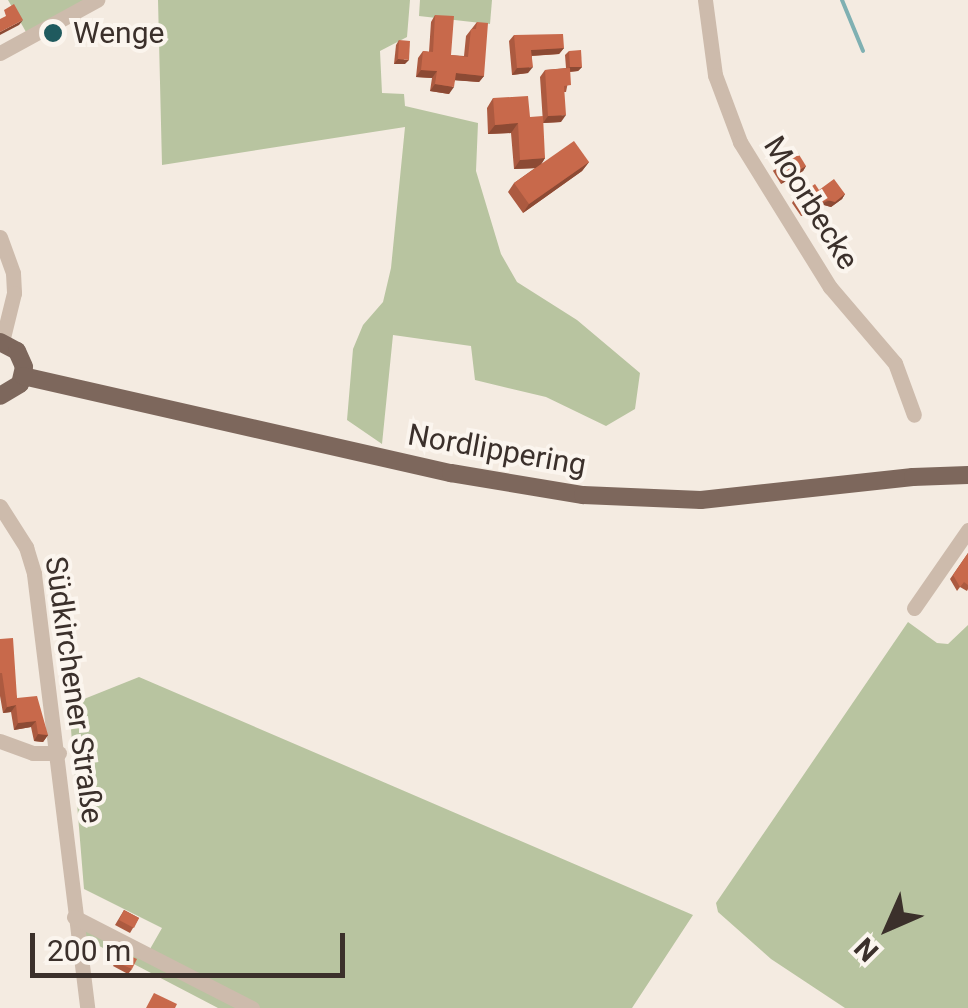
<!DOCTYPE html>
<meta charset="utf-8">
<style>
body{margin:0}
#map{position:relative;width:968px;height:1008px;overflow:hidden;background:#f4ebe1;font-family:Roboto,sans-serif}
div>[style]{position:absolute}
[style*='--x']{left:calc(var(--x)*1px);top:calc(var(--y)*1px);width:calc(var(--w)*1px);rotate:calc(var(--a)*1deg)}
.green>*{inset:0;background:#b8c4a0}
.stream>*{height:4px;margin:-2px;padding:0 2px;transform-origin:2px;border-radius:2px;background:#7fb0b2}
.minor>*{height:15px;margin:-7.5px;padding:0 7.5px;transform-origin:7.5px;border-radius:7.5px;background:#cdbbac}
.major>*{height:18px;margin:-9px;padding:0 9px;transform-origin:9px;border-radius:9px;background:#7d675c}
.wall>*{inset:0;background:#ac5a40}
.shaded-wall>*{inset:0;background:#8c4a34}
.building>*{inset:0;background:#c8694b}
.dots>*{width:28px;height:28px;translate:-50% -50%;box-sizing:border-box;border:5px solid #fbf5ee;border-radius:50%}
span{translate:-50% -50%;white-space:nowrap;text-align:center;line-height:1.15;-webkit-text-stroke:8px #fbf5ee;paint-order:stroke}
.poi-label{font-size:30px;color:#3b302b}
.left{translate:0 -50%;text-align:left}
.street-label{font-size:30px;color:#3b302b}
.north{position:absolute;left:838px;top:878px;width:100px;height:100px;-webkit-text-stroke:8px #fbf5ee;paint-order:stroke;rotate:225deg;font-size:28px;font-weight:700;line-height:40px;text-align:center;color:#3b302b}
.north::after{content:'';display:block;margin:auto;width:35px;height:45px;background:#3b302b;clip-path:polygon(50% 0,100% 100%,50% 72%,0 100%)}
.scale{position:absolute;left:30px;top:933px;width:315px;height:45px;box-sizing:border-box;border:5px solid #3b302b;border-top:0;padding-left:12px;font-size:30px;line-height:35px;white-space:nowrap;color:#3b302b;-webkit-text-stroke:8px #fbf5ee;paint-order:stroke}
</style>
<div id="map">
<div class="green">
<div style="clip-path:polygon(8px 0,88px 0,26px 32px)"></div>
<div style="clip-path:polygon(158px 0,410px 0,407px 37px,380px 51px,382px 93px,404px 94px,405px 106px,478px 123px,476px 171px,501px 254px,517px 282px,577px 320px,640px 373px,635px 409px,606px 426px,546px 397px,475px 380px,471px 346px,393px 335px,382px 444px,347px 420px,353px 349px,363px 325px,383px 302px,391px 268px,405px 127px,162px 165px)"></div>
<div style="clip-path:polygon(420px 0,492px 0,490px 24px,419px 16px)"></div>
<div style="clip-path:polygon(908px 622px,937px 643px,948px 644px,968px 625px,968px 1008px,845px 1008px,771px 959px,718px 912px,716px 903px)"></div>
<div style="clip-path:polygon(139px 677px,693px 915px,632px 1008px,218px 1008px,84px 938px,82px 915px,150px 949px,162px 928px,84px 889px,69px 705px)"></div>
</div>
<div class="stream">
<div style="--x:842;--y:0;--w:55;--a:67.6"></div>
</div>
<div class="minor">
<div style="--x:705;--y:0;--w:76;--a:82.4"></div>
<div style="--x:715;--y:75;--w:72;--a:69.5"></div>
<div style="--x:740;--y:142;--w:171;--a:58.2"></div>
<div style="--x:830;--y:287;--w:100;--a:49.5"></div>
<div style="--x:895;--y:363;--w:55;--a:69.9"></div>
<div style="--x:0;--y:53;--w:111;--a:-28.7"></div>
<div style="--x:0;--y:237;--w:38;--a:70"></div>
<div style="--x:13;--y:273;--w:20;--a:87"></div>
<div style="--x:14;--y:293;--w:50;--a:103.8"></div>
<div style="--x:0;--y:506;--w:49;--a:57.6"></div>
<div style="--x:26;--y:547;--w:28;--a:73"></div>
<div style="--x:34;--y:574;--w:437;--a:83"></div>
<div style="--x:914;--y:608;--w:95;--a:-55.3"></div>
<div style="--x:0;--y:741;--w:35;--a:20"></div>
<div style="--x:33;--y:753;--w:26;--a:0"></div>
<div style="--x:74;--y:917;--w:200;--a:27.1"></div>
</div>
<div class="major">
<div style="--x:0;--y:342;--w:19;--a:28"></div>
<div style="--x:17;--y:351;--w:17;--a:66"></div>
<div style="--x:24;--y:367;--w:17;--a:103"></div>
<div style="--x:20;--y:384;--w:23;--a:149"></div>
<div style="--x:23;--y:376;--w:439;--a:12.8"></div>
<div style="--x:451;--y:473;--w:134;--a:9.5"></div>
<div style="--x:583;--y:495;--w:118;--a:2.4"></div>
<div style="--x:701;--y:500;--w:213;--a:-6.2"></div>
<div style="--x:913;--y:477;--w:55;--a:-2.1"></div>
</div>
<div class="wall">
<div style="clip-path:polygon(435px 15px,451px 55px,464px 56px,466px 36px,477px 22px,484px 76px,479px 82px,455px 80px,449px 94px,430px 91px,432px 78px,416px 77px,418px 58px,423px 51px,429px 52px,431px 22px)"></div>
<div style="clip-path:polygon(514px 35px,564px 48px,559px 54px,532px 56px,528px 73px,512px 75px,509px 41px)"></div>
<div style="clip-path:polygon(399px 40px,405px 64px,394px 64px,396px 45px)"></div>
<div style="clip-path:polygon(569px 51px,582px 67px,578px 71px,570px 72px,566px 92px,564px 92px,561px 122px,543px 123px,540px 77px,545px 70px,566px 68px,565px 55px)"></div>
<div style="clip-path:polygon(493px 98px,530px 117px,545px 158px,541px 164px,589px 162px,582px 171px,523px 213px,508px 192px,514px 183px,535px 168px,514px 169px,511px 133px,488px 134px,487px 108px)"></div>
<div style="clip-path:polygon(806px 166px,803px 171px,781px 184px,773px 171px,776px 167px)"></div>
<div style="clip-path:polygon(819px 190px,845px 194px,842px 199px,831px 207px,824px 205px,801px 216px,792px 203px,795px 198px)"></div>
<div style="clip-path:polygon(968px 553px,968px 589px,967px 591px,960px 587px,957px 591px,950px 579px)"></div>
<div style="clip-path:polygon(0 639px,17px 698px,48px 735px,43px 742px,34px 741px,31px 727px,14px 730px,11px 712px,3px 713px,0 696px)"></div>
<div style="clip-path:polygon(124px 910px,139px 918px,130px 933px,115px 925px)"></div>
<div style="clip-path:polygon(121px 952px,132px 969px,128px 974px,113px 966px)"></div>
</div>
<div class="shaded-wall">
<div style="clip-path:polygon(23px 20px,19px 25px,0 35px,0 32px)"></div>
<div style="clip-path:polygon(564px 48px,559px 54px,527px 56px,531px 50px)"></div>
<div style="clip-path:polygon(398px 59px,409px 60px,405px 64px,394px 64px)"></div>
<div style="clip-path:polygon(533px 67px,528px 73px,512px 75px,517px 68px)"></div>
<div style="clip-path:polygon(570px 67px,582px 67px,578px 71px,566px 72px)"></div>
<div style="clip-path:polygon(421px 70px,437px 71px,432px 78px,416px 77px)"></div>
<div style="clip-path:polygon(456px 73px,484px 76px,479px 82px,451px 80px)"></div>
<div style="clip-path:polygon(435px 84px,454px 87px,449px 94px,430px 91px)"></div>
<div style="clip-path:polygon(566px 115px,561px 122px,543px 123px,548px 116px)"></div>
<div style="clip-path:polygon(518px 123px,511px 133px,488px 134px,495px 125px)"></div>
<div style="clip-path:polygon(545px 158px,539px 168px,514px 169px,520px 160px)"></div>
<div style="clip-path:polygon(589px 162px,582px 171px,523px 213px,529px 204px)"></div>
<div style="clip-path:polygon(806px 166px,803px 171px,781px 184px,784px 179px)"></div>
<div style="clip-path:polygon(845px 194px,842px 199px,831px 207px,824px 205px,801px 216px,804px 211px)"></div>
<div style="clip-path:polygon(16px 705px,11px 712px,3px 713px,7px 707px)"></div>
<div style="clip-path:polygon(36px 721px,31px 727px,14px 730px,18px 723px)"></div>
<div style="clip-path:polygon(38px 734px,48px 735px,43px 742px,34px 741px)"></div>
</div>
<div class="building">
<div style="clip-path:polygon(14px 4px,23px 20px,0 32px,0 19px,6px 16px,4px 10px)"></div>
<div style="clip-path:polygon(435px 15px,454px 16px,451px 55px,468px 57px,471px 29px,476px 29px,477px 22px,488px 23px,484px 76px,456px 73px,454px 87px,435px 84px,437px 71px,421px 70px,423px 51px,433px 52px)"></div>
<div style="clip-path:polygon(563px 34px,564px 48px,531px 50px,533px 67px,517px 68px,514px 35px)"></div>
<div style="clip-path:polygon(399px 40px,410px 41px,409px 60px,398px 59px)"></div>
<div style="clip-path:polygon(581px 50px,582px 67px,570px 67px,569px 51px)"></div>
<div style="clip-path:polygon(570px 68px,571px 85px,564px 86px,566px 115px,548px 116px,545px 70px)"></div>
<div style="clip-path:polygon(528px 96px,530px 117px,543px 116px,545px 158px,520px 160px,518px 123px,495px 125px,493px 98px)"></div>
<div style="clip-path:polygon(574px 141px,589px 162px,529px 204px,514px 183px)"></div>
<div style="clip-path:polygon(798px 153px,806px 166px,784px 179px,776px 167px)"></div>
<div style="clip-path:polygon(834px 179px,845px 194px,835px 202px,827px 200px,804px 211px,795px 198px,815px 184px,819px 190px)"></div>
<div style="clip-path:polygon(968px 553px,968px 585px,964px 582px,960px 587px,953px 575px)"></div>
<div style="clip-path:polygon(13px 638px,17px 698px,37px 696px,48px 735px,38px 734px,36px 721px,18px 723px,16px 705px,7px 707px,2px 673px,0 673px,0 639px)"></div>
<div style="clip-path:polygon(124px 910px,139px 918px,134px 928px,119px 920px)"></div>
<div style="clip-path:polygon(121px 952px,137px 959px,132px 969px,116px 962px)"></div>
<div style="clip-path:polygon(154px 993px,177px 1004px,175px 1008px,146px 1008px)"></div>
</div>
<div class="dots">
<div style="left:53px;top:33px;background:#1f5a5e"></div>
</div>
<div class="poi-label">
<span class="left" style="left:73px;top:33px">Wenge</span>
</div>
<div class="street-label">
<span style="left:811px;top:203px;rotate:58deg">Moorbecke</span>
<span style="left:497px;top:450px;rotate:10deg">Nordlippering</span>
<span style="left:74px;top:690px;rotate:82deg">Südkirchener Straße</span>
</div>
<div class="north">N</div>
<div class="scale">200 m</div>
</div>
